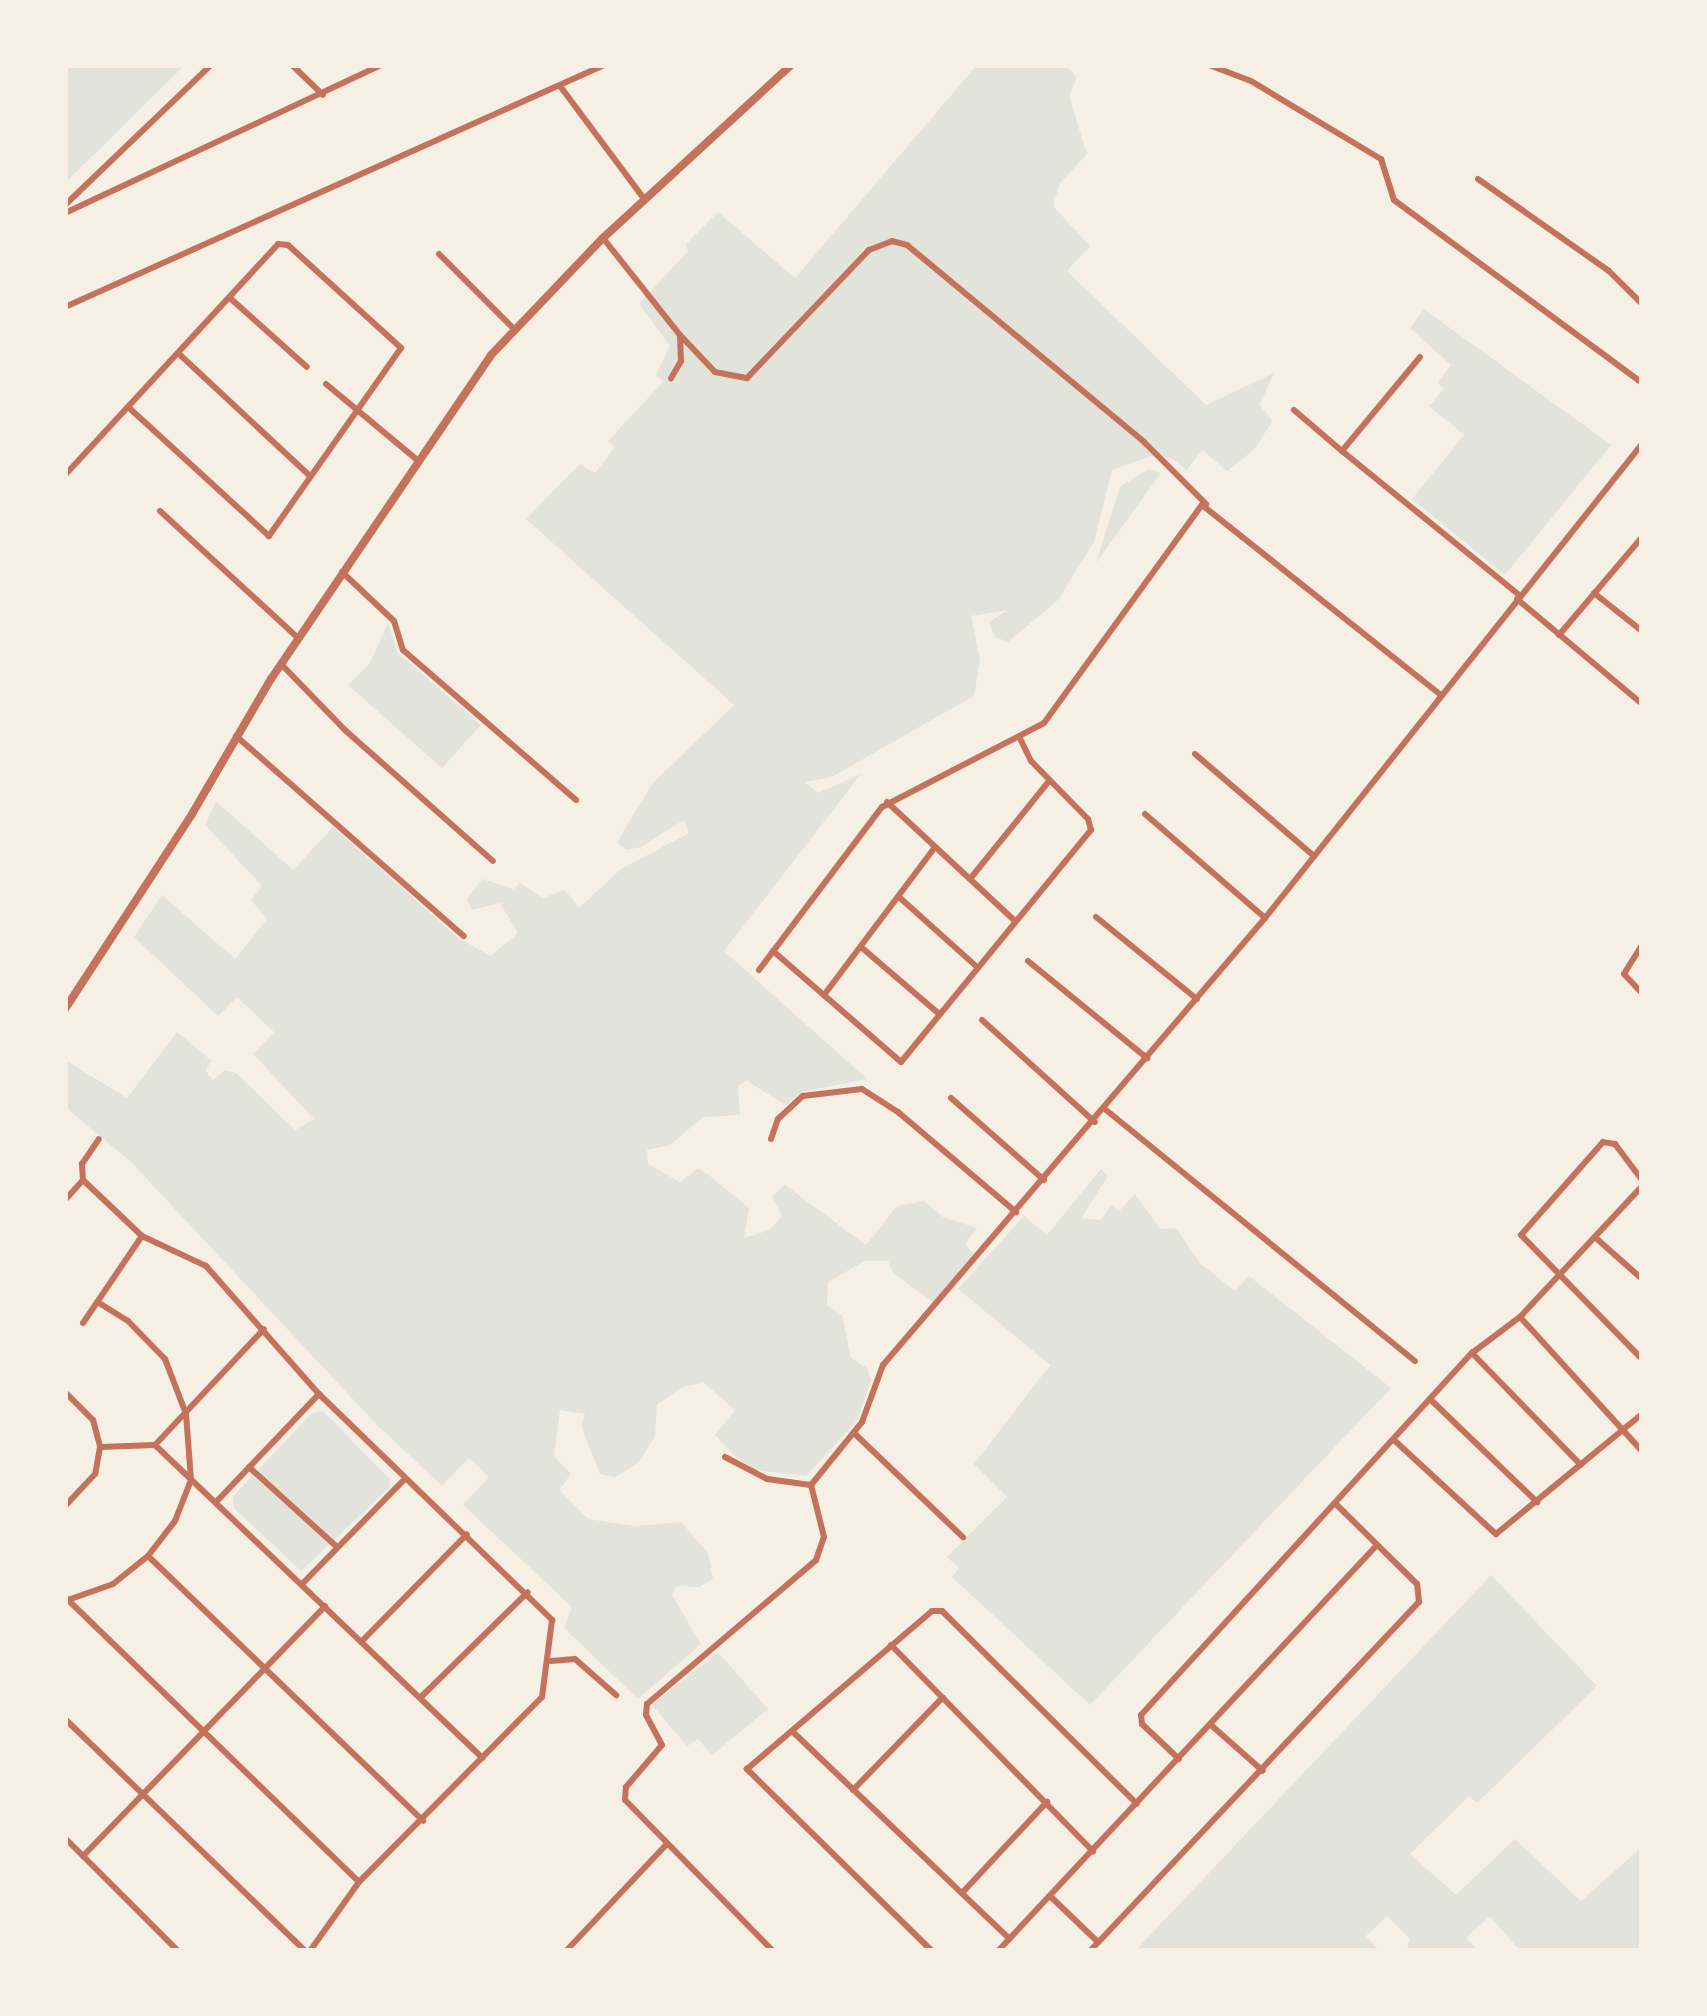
<!DOCTYPE html>
<style>
body{margin:0}
#map{position:relative;width:1707px;height:2016px;overflow:hidden;background:#f6efe4;font-family:Commissioner,sans-serif}
div>[style]{position:absolute}
[style*='--x']{left:calc(var(--x)*1px);top:calc(var(--y)*1px);width:calc(var(--w)*1px);rotate:calc(var(--a)*1deg)}
.green>*{inset:0;background:#e2e4dc}
.minor>*{height:6px;margin:-3px;padding:0 3px;transform-origin:3px;border-radius:3px;background:#c5725c}
.tertiary>*{height:8px;margin:-4px;padding:0 4px;transform-origin:4px;border-radius:4px;background:#c5725c}
span{translate:-50% -50%;white-space:nowrap;text-align:center;line-height:1.15;-webkit-text-stroke:9px #f6efe4;paint-order:stroke}
.frame{position:absolute;inset:0;border:68px solid #f6efe4;pointer-events:none}
</style>
<div id="map">
<div class="green">
<div style="clip-path:polygon(65px 65px,185px 65px,65px 183px)"></div>
<div style="clip-path:polygon(977px 65px,1067px 65px,1077px 77px,1069px 96px,1087px 154px,1060px 183px,1053px 206px,1090px 246px,1067px 271px,1206px 405px,1274px 373px,1260px 405px,1272px 421px,1255px 449px,1227px 471px,1202px 450px,1187px 470px,1172px 459px,1151px 456px,1112px 470px,1094px 542px,1058px 600px,1008px 642px,995px 637px,989px 622px,1008px 610px,971px 616px,980px 660px,974px 696px,830px 778px,804px 782px,818px 793px,861px 774px,724px 951px,867px 1079px,802px 1092px,786px 1105px,747px 1081px,738px 1086px,740px 1115px,703px 1117px,670px 1145px,647px 1150px,648px 1164px,680px 1182px,698px 1168px,710px 1176px,749px 1208px,744px 1238px,770px 1230px,782px 1216px,772px 1196px,785px 1185px,866px 1245px,897px 1206px,924px 1201px,943px 1217px,977px 1228px,965px 1244px,974px 1254px,933px 1302px,893px 1273px,888px 1261px,865px 1261px,828px 1282px,827px 1305px,842px 1315px,851px 1358px,867px 1368px,871px 1380px,857px 1421px,806px 1476px,755px 1470px,735px 1456px,715px 1435px,735px 1410px,704px 1383px,682px 1387px,657px 1405px,655px 1436px,639px 1462px,615px 1477px,600px 1474px,581px 1426px,585px 1414px,560px 1410px,554px 1456px,571px 1474px,559px 1490px,588px 1519px,635px 1526px,681px 1522px,708px 1553px,713px 1579px,699px 1587px,677px 1586px,672px 1595px,701px 1644px,638px 1699px,564px 1628px,572px 1607px,463px 1505px,489px 1477px,469px 1458px,442px 1486px,377px 1425px,132px 1163px,65px 1107px,65px 1060px,127px 1098px,177px 1032px,212px 1061px,205px 1070px,213px 1080px,225px 1070px,236px 1073px,295px 1130px,314px 1119px,253px 1054px,274px 1032px,237px 997px,218px 1016px,134px 937px,162px 895px,235px 959px,267px 919px,251px 900px,262px 886px,205px 825px,216px 801px,293px 870px,333px 827px,457px 937px,491px 956px,518px 933px,500px 903px,472px 910px,467px 899px,482px 879px,514px 889px,520px 883px,543px 898px,565px 890px,579px 908px,621px 869px,689px 833px,684px 820px,641px 847px,626px 850px,617px 842px,652px 784px,734px 705px,526px 519px,580px 464px,595px 473px,615px 447px,608px 441px,663px 382px,656px 375px,670px 346px,639px 304px,688px 251px,686px 244px,718px 212px,795px 278px)"></div>
<div style="clip-path:polygon(1424px 309px,1611px 445px,1505px 575px,1412px 499px,1464px 435px,1429px 406px,1444px 389px,1438px 382px,1451px 365px,1410px 328px)"></div>
<div style="clip-path:polygon(1148px 469px,1161px 473px,1096px 563px,1120px 487px)"></div>
<div style="clip-path:polygon(388px 623px,398px 653px,481px 725px,442px 768px,348px 685px,370px 663px)"></div>
<div style="clip-path:polygon(1101px 1169px,1108px 1176px,1081px 1218px,1101px 1220px,1111px 1205px,1119px 1211px,1135px 1194px,1160px 1229px,1176px 1228px,1200px 1263px,1235px 1291px,1249px 1276px,1391px 1388px,1090px 1705px,952px 1577px,959px 1568px,947px 1557px,1007px 1497px,974px 1464px,1050px 1365px,958px 1289px,1024px 1216px,1047px 1235px)"></div>
<div style="clip-path:polygon(323px 1411px,390px 1479px,389px 1488px,301px 1571px,234px 1508px,233px 1496px,312px 1413px)"></div>
<div style="clip-path:polygon(1491px 1575px,1597px 1686px,1477px 1803px,1469px 1796px,1410px 1854px,1456px 1895px,1515px 1839px,1581px 1901px,1642px 1847px,1642px 1951px,1520px 1951px,1490px 1916px,1466px 1938px,1478px 1951px,1406px 1951px,1410px 1939px,1387px 1916px,1366px 1936px,1380px 1951px,1135px 1951px)"></div>
<div style="clip-path:polygon(718px 1652px,768px 1709px,712px 1755px,698px 1739px,687px 1746px,652px 1705px)"></div>
</div>
<div class="minor">
<div style="--x:292;--y:65;--w:43;--a:44.1"></div>
<div style="--x:1209;--y:65;--w:45;--a:20.9"></div>
<div style="--x:1251;--y:81;--w:152;--a:31"></div>
<div style="--x:1381;--y:159;--w:43;--a:72.4"></div>
<div style="--x:1394;--y:200;--w:308;--a:36.4"></div>
<div style="--x:560;--y:86;--w:142;--a:53.3"></div>
<div style="--x:1478;--y:179;--w:160;--a:35.1"></div>
<div style="--x:1609;--y:271;--w:47;--a:45"></div>
<div style="--x:65;--y:205;--w:202;--a:-43.8"></div>
<div style="--x:65;--y:213;--w:349;--a:-25.1"></div>
<div style="--x:603;--y:238;--w:124;--a:51.6"></div>
<div style="--x:680;--y:335;--w:26;--a:88"></div>
<div style="--x:681;--y:361;--w:20;--a:120"></div>
<div style="--x:439;--y:254;--w:106;--a:45"></div>
<div style="--x:230;--y:298;--w:103;--a:41.9"></div>
<div style="--x:65;--y:307;--w:591;--a:-24.18"></div>
<div style="--x:680;--y:335;--w:51;--a:46.6"></div>
<div style="--x:715;--y:372;--w:33;--a:11"></div>
<div style="--x:747;--y:378;--w:177;--a:-46.4"></div>
<div style="--x:869;--y:250;--w:25;--a:-21"></div>
<div style="--x:892;--y:241;--w:16;--a:15"></div>
<div style="--x:907;--y:245;--w:308;--a:39.7"></div>
<div style="--x:1144;--y:442;--w:88;--a:45"></div>
<div style="--x:178;--y:353;--w:180;--a:43"></div>
<div style="--x:1420;--y:357;--w:122;--a:129.7"></div>
<div style="--x:1342;--y:451;--w:228;--a:39.1"></div>
<div style="--x:326;--y:384;--w:117;--a:39.8"></div>
<div style="--x:1294;--y:410;--w:63;--a:40.5"></div>
<div style="--x:65;--y:475;--w:314;--a:-47.3"></div>
<div style="--x:278;--y:244;--w:10;--a:6"></div>
<div style="--x:288;--y:245;--w:153;--a:42.3"></div>
<div style="--x:401;--y:348;--w:230;--a:125.1"></div>
<div style="--x:269;--y:536;--w:191;--a:-137.5"></div>
<div style="--x:160;--y:511;--w:189;--a:42.6"></div>
<div style="--x:342;--y:572;--w:71;--a:43.3"></div>
<div style="--x:394;--y:621;--w:30;--a:73"></div>
<div style="--x:403;--y:650;--w:229;--a:40.9"></div>
<div style="--x:1594;--y:593;--w:61;--a:38.4"></div>
<div style="--x:1517;--y:599;--w:163;--a:40"></div>
<div style="--x:1559;--y:635;--w:128;--a:-49.7"></div>
<div style="--x:281;--y:664;--w:93;--a:45.9"></div>
<div style="--x:346;--y:731;--w:196;--a:41.5"></div>
<div style="--x:236;--y:736;--w:303;--a:41.3"></div>
<div style="--x:1195;--y:754;--w:157;--a:40.6"></div>
<div style="--x:887;--y:802;--w:173;--a:42.9"></div>
<div style="--x:1145;--y:814;--w:159;--a:40.9"></div>
<div style="--x:970;--y:879;--w:126;--a:-51.1"></div>
<div style="--x:899;--y:897;--w:105;--a:41.9"></div>
<div style="--x:1096;--y:917;--w:130;--a:39.1"></div>
<div style="--x:1642;--y:945;--w:34;--a:122"></div>
<div style="--x:1624;--y:974;--w:26;--a:47"></div>
<div style="--x:861;--y:947;--w:101;--a:40.6"></div>
<div style="--x:773;--y:951;--w:169;--a:40.9"></div>
<div style="--x:901;--y:1062;--w:300;--a:-50.7"></div>
<div style="--x:1091;--y:830;--w:11;--a:-105"></div>
<div style="--x:1088;--y:819;--w:81;--a:-134.5"></div>
<div style="--x:1031;--y:761;--w:25;--a:-116"></div>
<div style="--x:1028;--y:961;--w:154;--a:39.2"></div>
<div style="--x:759;--y:970;--w:204;--a:-53"></div>
<div style="--x:882;--y:807;--w:182;--a:-27.4"></div>
<div style="--x:1044;--y:723;--w:269;--a:-54.1"></div>
<div style="--x:1202;--y:505;--w:304;--a:38.5"></div>
<div style="--x:824;--y:995;--w:185;--a:-53.1"></div>
<div style="--x:982;--y:1020;--w:152;--a:42.1"></div>
<div style="--x:951;--y:1098;--w:124;--a:41.4"></div>
<div style="--x:1106;--y:1110;--w:398;--a:39.1"></div>
<div style="--x:771;--y:1139;--w:21;--a:-71"></div>
<div style="--x:778;--y:1119;--w:34;--a:-43"></div>
<div style="--x:803;--y:1096;--w:59;--a:-6.8"></div>
<div style="--x:862;--y:1089;--w:43;--a:32.6"></div>
<div style="--x:898;--y:1112;--w:155;--a:40.3"></div>
<div style="--x:83;--y:1180;--w:81;--a:43.5"></div>
<div style="--x:142;--y:1236;--w:71;--a:25.1"></div>
<div style="--x:206;--y:1266;--w:171;--a:48.6"></div>
<div style="--x:319;--y:1394;--w:325;--a:44.1"></div>
<div style="--x:552;--y:1620;--w:78;--a:97.4"></div>
<div style="--x:542;--y:1697;--w:260;--a:134.7"></div>
<div style="--x:359;--y:1882;--w:85;--a:125.4"></div>
<div style="--x:1642;--y:1180;--w:45;--a:-126.9"></div>
<div style="--x:1615;--y:1144;--w:12;--a:-171"></div>
<div style="--x:1603;--y:1142;--w:124;--a:131.4"></div>
<div style="--x:1521;--y:1235;--w:173;--a:45.7"></div>
<div style="--x:65;--y:1200;--w:27;--a:-48"></div>
<div style="--x:83;--y:1180;--w:16;--a:-94"></div>
<div style="--x:82;--y:1164;--w:30;--a:-56"></div>
<div style="--x:1597;--y:1239;--w:60;--a:41.6"></div>
<div style="--x:1520;--y:1317;--w:181;--a:47.7"></div>
<div style="--x:83;--y:1323;--w:105;--a:-55.9"></div>
<div style="--x:1472;--y:1353;--w:156;--a:45.8"></div>
<div style="--x:65;--y:1392;--w:40;--a:45"></div>
<div style="--x:93;--y:1420;--w:28;--a:75"></div>
<div style="--x:100;--y:1447;--w:27;--a:100"></div>
<div style="--x:95;--y:1474;--w:44;--a:133.2"></div>
<div style="--x:1430;--y:1399;--w:149;--a:43.9"></div>
<div style="--x:854;--y:1433;--w:151;--a:43.7"></div>
<div style="--x:1394;--y:1440;--w:139;--a:42.7"></div>
<div style="--x:1496;--y:1534;--w:189;--a:-39.4"></div>
<div style="--x:155;--y:1445;--w:453;--a:43.7"></div>
<div style="--x:100;--y:1447;--w:55;--a:-2.1"></div>
<div style="--x:155;--y:1445;--w:159;--a:-46.8"></div>
<div style="--x:725;--y:1457;--w:47;--a:27.6"></div>
<div style="--x:767;--y:1479;--w:44;--a:7.8"></div>
<div style="--x:249;--y:1467;--w:119;--a:42.3"></div>
<div style="--x:217;--y:1501;--w:148;--a:-46.4"></div>
<div style="--x:148;--y:1556;--w:382;--a:43.9"></div>
<div style="--x:303;--y:1583;--w:146;--a:-45.6"></div>
<div style="--x:65;--y:1597;--w:409;--a:44.1"></div>
<div style="--x:65;--y:1601;--w:51;--a:-19.5"></div>
<div style="--x:113;--y:1584;--w:45;--a:-38.7"></div>
<div style="--x:148;--y:1556;--w:44;--a:-52.4"></div>
<div style="--x:175;--y:1521;--w:44;--a:-68.7"></div>
<div style="--x:191;--y:1480;--w:66;--a:-94.3"></div>
<div style="--x:186;--y:1414;--w:59;--a:-110.9"></div>
<div style="--x:165;--y:1359;--w:53;--a:-134.2"></div>
<div style="--x:128;--y:1321;--w:36;--a:-148"></div>
<div style="--x:363;--y:1640;--w:148;--a:-45.5"></div>
<div style="--x:891;--y:1645;--w:289;--a:45.6"></div>
<div style="--x:551;--y:1661;--w:24;--a:-5"></div>
<div style="--x:575;--y:1659;--w:55;--a:41.3"></div>
<div style="--x:422;--y:1696;--w:148;--a:-44.5"></div>
<div style="--x:65;--y:1719;--w:334;--a:44"></div>
<div style="--x:1211;--y:1725;--w:69;--a:41.5"></div>
<div style="--x:792;--y:1731;--w:301;--a:43.7"></div>
<div style="--x:1179;--y:1759;--w:51;--a:-136.6"></div>
<div style="--x:1142;--y:1724;--w:9;--a:-96"></div>
<div style="--x:1141;--y:1715;--w:491;--a:-47.6"></div>
<div style="--x:1472;--y:1353;--w:60;--a:-36.9"></div>
<div style="--x:1520;--y:1317;--w:179;--a:-47"></div>
<div style="--x:853;--y:1790;--w:129;--a:-45.9"></div>
<div style="--x:65;--y:1838;--w:160;--a:45"></div>
<div style="--x:83;--y:1856;--w:348;--a:-45.9"></div>
<div style="--x:962;--y:1893;--w:125;--a:-47"></div>
<div style="--x:1051;--y:1897;--w:65;--a:43.8"></div>
<div style="--x:566;--y:1951;--w:147;--a:-46.7"></div>
<div style="--x:773;--y:1951;--w:211;--a:-134.4"></div>
<div style="--x:625;--y:1800;--w:13;--a:-86"></div>
<div style="--x:626;--y:1787;--w:55;--a:-49.4"></div>
<div style="--x:662;--y:1745;--w:34;--a:-118"></div>
<div style="--x:646;--y:1715;--w:11;--a:-85"></div>
<div style="--x:647;--y:1704;--w:222;--a:-40.4"></div>
<div style="--x:816;--y:1560;--w:24;--a:-71"></div>
<div style="--x:824;--y:1537;--w:54;--a:-104"></div>
<div style="--x:811;--y:1485;--w:81;--a:-51"></div>
<div style="--x:862;--y:1422;--w:61;--a:-69.8"></div>
<div style="--x:883;--y:1365;--w:588;--a:-49.48"></div>
<div style="--x:1265;--y:918;--w:606;--a:-51.5"></div>
<div style="--x:932;--y:1951;--w:260;--a:-135.5"></div>
<div style="--x:747;--y:1769;--w:243;--a:-40.5"></div>
<div style="--x:932;--y:1611;--w:10;--a:0"></div>
<div style="--x:942;--y:1611;--w:274;--a:44.7"></div>
<div style="--x:998;--y:1951;--w:555;--a:-46.97"></div>
<div style="--x:1090;--y:1951;--w:480;--a:-46.7"></div>
<div style="--x:1419;--y:1602;--w:18;--a:-96"></div>
<div style="--x:1417;--y:1584;--w:115;--a:-135.4"></div>
</div>
<div class="tertiary">
<div style="--x:65;--y:1009;--w:233;--a:-56.9"></div>
<div style="--x:192;--y:814;--w:156;--a:-59.7"></div>
<div style="--x:271;--y:679;--w:392;--a:-55.8"></div>
<div style="--x:491;--y:355;--w:162;--a:-46.3"></div>
<div style="--x:603;--y:238;--w:255;--a:-42.6"></div>
</div>
<div class="frame"></div>
</div>
